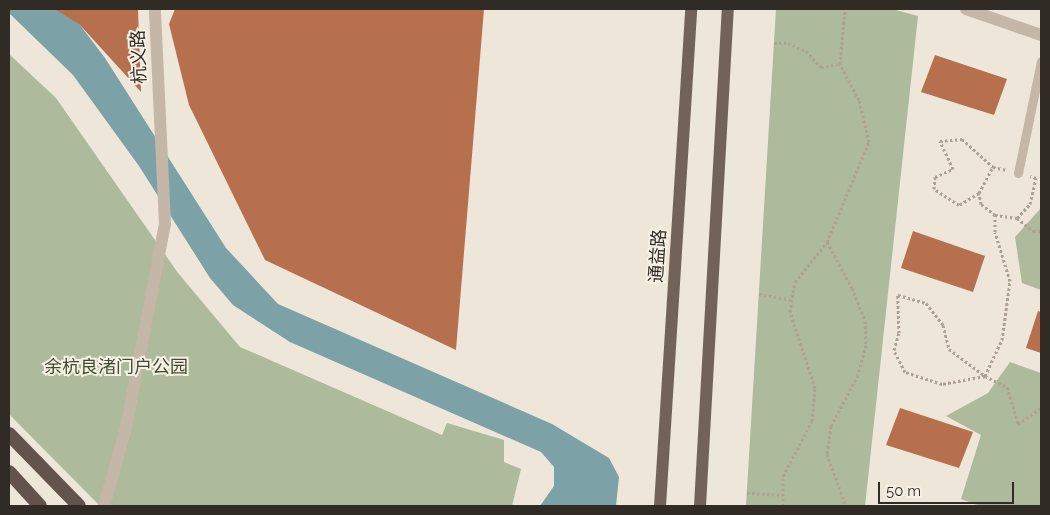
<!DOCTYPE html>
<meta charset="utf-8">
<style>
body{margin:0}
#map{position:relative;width:1050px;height:515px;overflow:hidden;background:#ede6d9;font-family:Raleway,"Noto Sans SC",sans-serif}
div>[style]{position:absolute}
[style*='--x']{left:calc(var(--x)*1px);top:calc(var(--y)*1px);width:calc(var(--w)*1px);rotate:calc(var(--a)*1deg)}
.green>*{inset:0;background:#adba9b}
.water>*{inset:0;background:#7ca1a7}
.building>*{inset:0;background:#b7704e}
.path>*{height:3px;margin-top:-1.5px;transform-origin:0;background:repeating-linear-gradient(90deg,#afa192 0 2.5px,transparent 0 5px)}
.service>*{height:9px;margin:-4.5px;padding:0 4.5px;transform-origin:4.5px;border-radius:4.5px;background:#c4b7a7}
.minor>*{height:12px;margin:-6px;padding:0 6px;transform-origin:6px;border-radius:6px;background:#c4b7a7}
.primary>*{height:12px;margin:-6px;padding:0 6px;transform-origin:6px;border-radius:6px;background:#726359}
.trunk>*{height:14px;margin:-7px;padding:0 7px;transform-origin:7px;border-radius:7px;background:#62544c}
span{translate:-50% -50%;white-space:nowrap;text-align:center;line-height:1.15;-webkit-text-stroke:4px #f6f0e5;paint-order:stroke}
.street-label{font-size:18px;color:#312b26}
.park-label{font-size:18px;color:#3e4c2d}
.frame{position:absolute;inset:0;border:10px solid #312b26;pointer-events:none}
.scale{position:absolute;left:878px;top:482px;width:136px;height:22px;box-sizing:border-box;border:2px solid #312b26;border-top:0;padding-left:6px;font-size:15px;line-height:18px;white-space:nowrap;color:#312b26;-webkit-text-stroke:4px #f6f0e5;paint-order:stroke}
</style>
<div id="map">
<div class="green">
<div style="clip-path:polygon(776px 9px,892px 9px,918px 16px,865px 506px,746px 506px)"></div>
<div style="clip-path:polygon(9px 54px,56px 98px,178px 273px,240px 347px,442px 435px,447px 423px,504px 440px,504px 462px,521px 469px,512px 506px,100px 506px,9px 414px)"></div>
<div style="clip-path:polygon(1041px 208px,1041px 290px,1022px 283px,1015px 237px)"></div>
<div style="clip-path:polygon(1010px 362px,1041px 373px,1041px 506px,980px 506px,961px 499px,981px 435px,946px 416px,988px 393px)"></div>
</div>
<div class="water">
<div style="clip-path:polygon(9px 9px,57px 9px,80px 25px,105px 58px,226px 248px,278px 304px,552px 424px,609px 458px,619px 477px,616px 506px,540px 506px,554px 486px,554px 467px,541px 452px,290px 342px,233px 305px,210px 278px,139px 166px,73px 75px,9px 13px)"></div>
</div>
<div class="building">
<div style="clip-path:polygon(55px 9px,138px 9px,141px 92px,80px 25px)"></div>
<div style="clip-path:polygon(175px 9px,484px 9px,456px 350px,265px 260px,189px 105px,169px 24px)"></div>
<div style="clip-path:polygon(935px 55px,1007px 79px,994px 115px,921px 92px)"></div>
<div style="clip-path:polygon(913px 231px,985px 256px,973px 292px,901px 268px)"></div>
<div style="clip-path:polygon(1038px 311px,1041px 312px,1041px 353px,1026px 348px)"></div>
<div style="clip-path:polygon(900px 408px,973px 432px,959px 468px,886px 445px)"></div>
</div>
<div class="path">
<div style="--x:774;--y:43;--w:14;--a:0"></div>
<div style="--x:788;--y:43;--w:20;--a:24"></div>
<div style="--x:806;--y:51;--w:22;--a:47"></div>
<div style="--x:821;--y:67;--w:19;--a:-9"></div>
<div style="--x:979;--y:193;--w:23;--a:149"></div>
<div style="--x:959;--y:205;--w:30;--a:-147"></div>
<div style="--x:934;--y:189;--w:12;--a:-85"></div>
<div style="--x:935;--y:177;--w:20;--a:-24"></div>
<div style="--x:953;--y:169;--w:31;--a:-115"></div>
<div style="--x:940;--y:141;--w:22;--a:-5"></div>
<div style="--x:962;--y:139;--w:42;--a:42.1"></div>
<div style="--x:995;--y:215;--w:18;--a:-142"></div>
<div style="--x:981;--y:204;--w:11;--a:-100"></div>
<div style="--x:979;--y:193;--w:30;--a:-62"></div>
<div style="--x:993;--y:167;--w:14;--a:12"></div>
<div style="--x:1017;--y:218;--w:21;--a:39"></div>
<div style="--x:1033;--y:231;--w:8;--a:0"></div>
<div style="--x:827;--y:242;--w:52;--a:61.5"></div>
<div style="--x:852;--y:288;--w:35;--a:68"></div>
<div style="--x:865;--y:321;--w:24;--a:88"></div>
<div style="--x:866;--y:345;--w:31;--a:105"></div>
<div style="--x:858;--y:375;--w:58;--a:117.9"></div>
<div style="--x:831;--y:426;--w:28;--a:98"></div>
<div style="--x:827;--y:454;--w:55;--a:69.9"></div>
<div style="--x:759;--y:294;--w:34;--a:10"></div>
<div style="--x:985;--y:376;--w:44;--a:169.5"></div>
<div style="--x:942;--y:384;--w:39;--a:-162"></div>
<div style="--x:905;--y:372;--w:25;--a:-117"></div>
<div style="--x:894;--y:350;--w:18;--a:-74"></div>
<div style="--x:899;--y:333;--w:38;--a:-92"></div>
<div style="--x:898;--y:295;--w:29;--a:16"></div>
<div style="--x:926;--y:303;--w:28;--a:52"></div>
<div style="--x:943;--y:325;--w:25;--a:76"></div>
<div style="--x:949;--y:349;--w:45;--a:36.9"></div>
<div style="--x:985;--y:376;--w:25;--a:27"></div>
<div style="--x:1007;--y:387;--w:39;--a:73"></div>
<div style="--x:1018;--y:424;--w:28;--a:-35"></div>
<div style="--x:985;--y:376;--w:40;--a:-65"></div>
<div style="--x:1002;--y:340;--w:60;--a:-82.3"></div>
<div style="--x:1010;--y:281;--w:51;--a:-107"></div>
<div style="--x:995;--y:232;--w:17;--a:-90"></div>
<div style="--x:995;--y:215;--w:22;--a:8"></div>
<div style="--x:1017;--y:218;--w:19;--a:-47"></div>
<div style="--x:1030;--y:204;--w:27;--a:-77"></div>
<div style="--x:1036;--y:178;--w:6;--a:-162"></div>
<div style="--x:747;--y:493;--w:36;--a:3"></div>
<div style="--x:783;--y:506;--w:30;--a:-90"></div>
<div style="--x:783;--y:476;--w:62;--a:-62.2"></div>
<div style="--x:812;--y:421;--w:33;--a:-85"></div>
<div style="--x:815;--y:388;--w:80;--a:-108.2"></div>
<div style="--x:790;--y:312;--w:30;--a:-81"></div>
<div style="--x:795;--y:282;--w:51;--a:-51.3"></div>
<div style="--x:827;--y:242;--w:108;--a:-67.2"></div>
<div style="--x:869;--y:142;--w:43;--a:-103.4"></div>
<div style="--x:859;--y:100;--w:41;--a:-117.8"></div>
<div style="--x:840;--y:64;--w:55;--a:-84.8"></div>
</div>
<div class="service">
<div style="--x:1018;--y:173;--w:114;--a:-78.4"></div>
</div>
<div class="minor">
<div style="--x:966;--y:9;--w:79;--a:19.1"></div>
<div style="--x:104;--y:506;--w:81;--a:-74.2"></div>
<div style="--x:126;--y:428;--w:208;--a:-79.2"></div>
<div style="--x:165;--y:224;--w:215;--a:-92.7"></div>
</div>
<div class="primary">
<div style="--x:660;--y:506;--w:498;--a:-86.4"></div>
<div style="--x:700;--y:506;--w:498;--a:-86.8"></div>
</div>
<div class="trunk">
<div style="--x:9;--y:434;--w:100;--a:45.8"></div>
<div style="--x:9;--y:472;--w:46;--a:47.6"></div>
</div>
<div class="street-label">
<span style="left:139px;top:57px;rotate:-92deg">杭义路</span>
<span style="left:658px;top:256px;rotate:-86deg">通益路</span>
</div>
<div class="park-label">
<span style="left:116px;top:367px">余杭良渚门户公园</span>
</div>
<div class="frame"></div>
<div class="scale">50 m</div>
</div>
